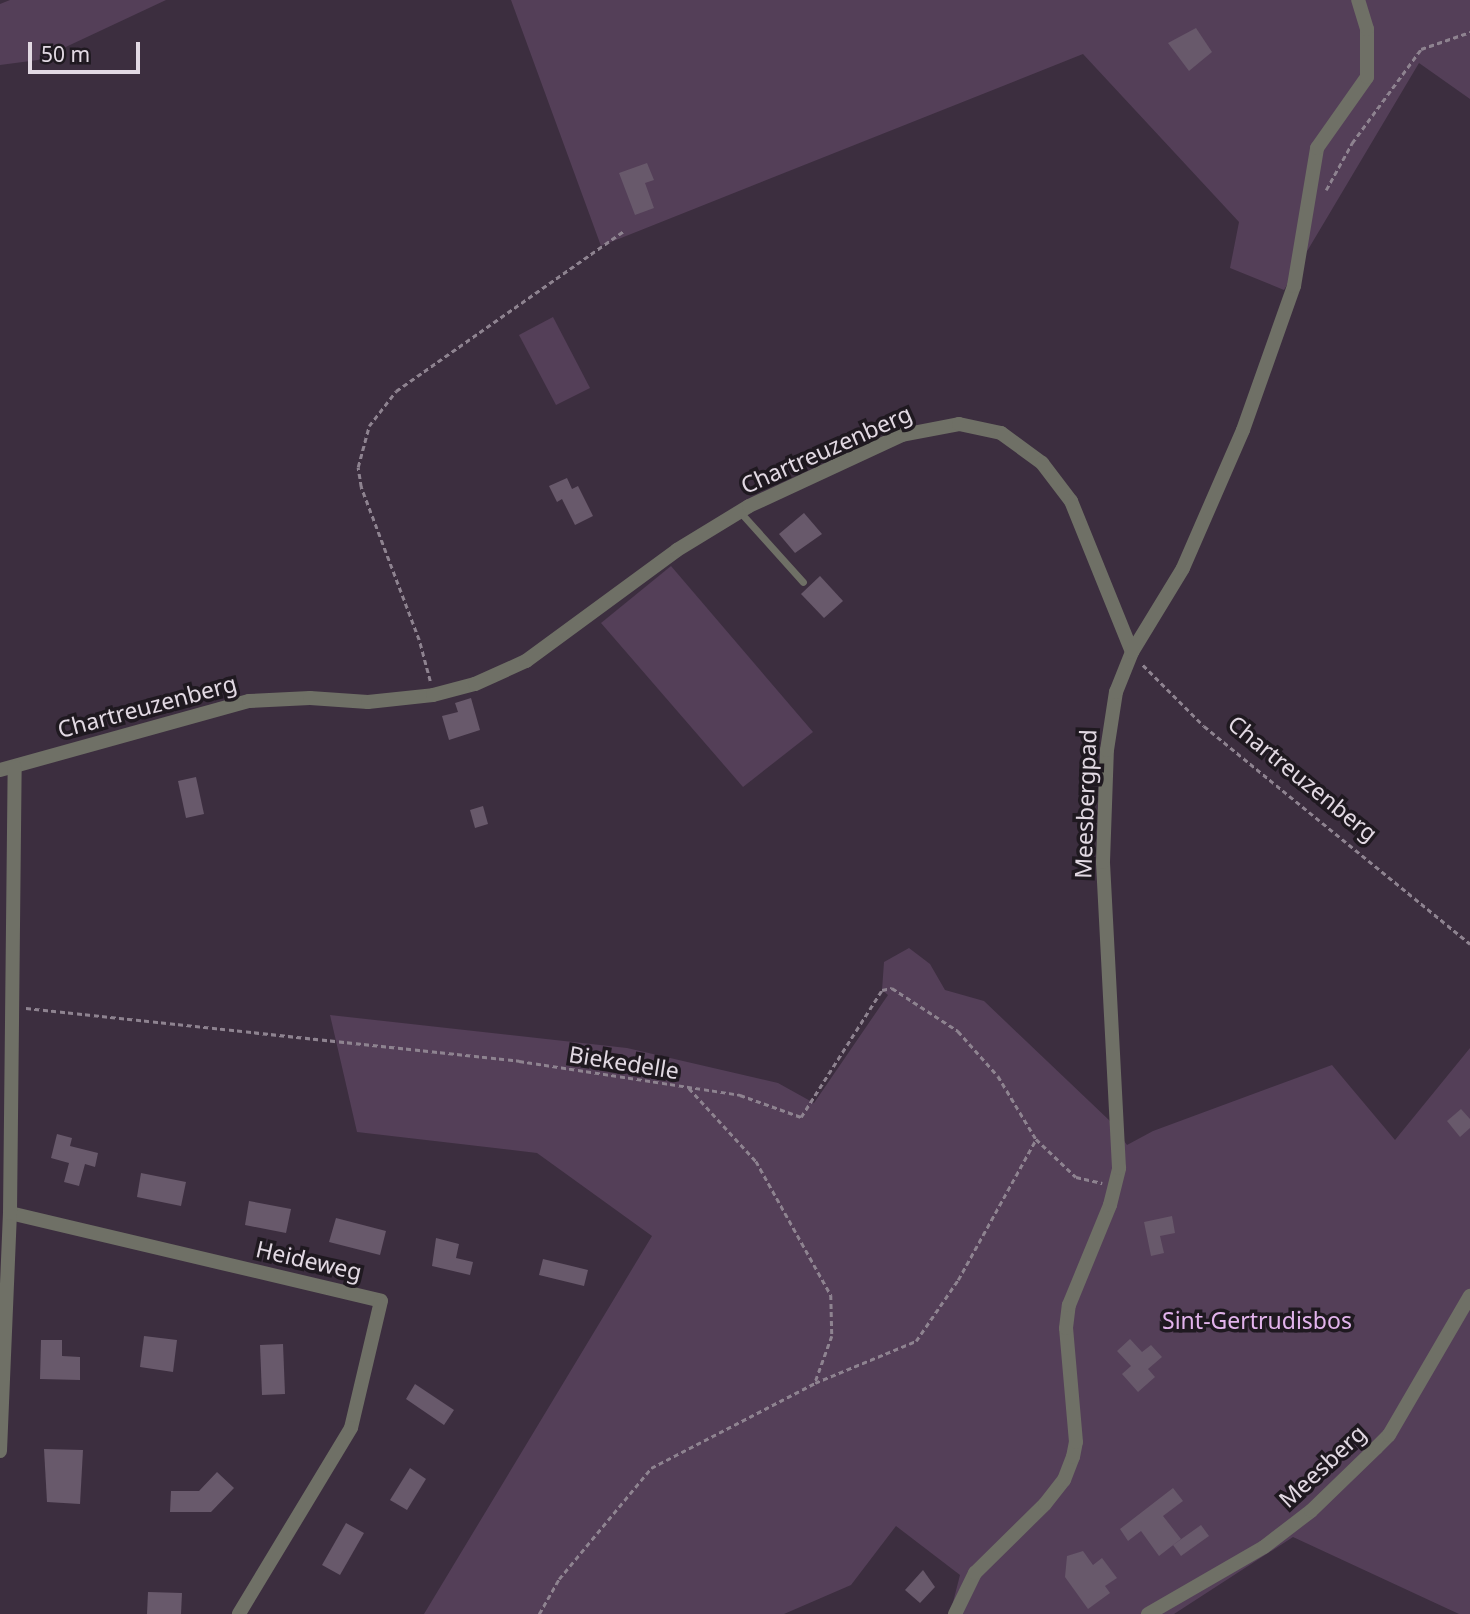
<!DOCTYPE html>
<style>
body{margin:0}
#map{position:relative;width:1470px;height:1614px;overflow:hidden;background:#3c2e3f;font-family:"Noto Sans",sans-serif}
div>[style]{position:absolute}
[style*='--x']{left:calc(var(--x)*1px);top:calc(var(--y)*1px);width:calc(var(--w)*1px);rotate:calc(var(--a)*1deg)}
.green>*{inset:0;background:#543f58}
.building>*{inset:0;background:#68596b}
.path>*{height:2.5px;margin-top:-1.25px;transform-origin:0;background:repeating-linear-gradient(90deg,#8e8390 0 5px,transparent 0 8.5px)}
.service>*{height:7px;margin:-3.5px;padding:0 3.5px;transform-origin:3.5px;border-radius:3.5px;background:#6f7066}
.minor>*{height:14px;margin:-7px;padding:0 7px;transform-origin:7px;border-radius:7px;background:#6f7066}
span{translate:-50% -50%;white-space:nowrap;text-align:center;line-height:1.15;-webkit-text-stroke:7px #1f1920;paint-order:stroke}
.street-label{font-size:23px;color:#e2d9e3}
.park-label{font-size:23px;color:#e2b3ec}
.scale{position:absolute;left:28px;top:42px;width:112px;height:32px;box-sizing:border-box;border:4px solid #e2d9e3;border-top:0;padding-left:9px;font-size:21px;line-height:24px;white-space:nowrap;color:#e2d9e3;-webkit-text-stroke:5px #1f1920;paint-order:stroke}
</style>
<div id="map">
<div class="green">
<div style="clip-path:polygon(10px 0,166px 0,38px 60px,0 65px,0 4px)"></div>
<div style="clip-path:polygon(511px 0,1470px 0,1470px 99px,1419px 63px,1284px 290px,1230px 268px,1239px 222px,1083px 54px,601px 246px)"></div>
<div style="clip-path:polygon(553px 317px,590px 388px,556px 405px,519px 335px)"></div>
<div style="clip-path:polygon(671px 566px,813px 732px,743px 787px,601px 623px)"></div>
<div style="clip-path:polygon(909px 948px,930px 964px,945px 990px,984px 1001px,1110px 1121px,1127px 1145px,1153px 1131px,1332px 1065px,1395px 1140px,1470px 1048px,1470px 1614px,1459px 1614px,1293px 1537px,1174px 1614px,950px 1614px,960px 1575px,896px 1526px,851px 1585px,784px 1614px,424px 1614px,652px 1236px,537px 1153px,357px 1132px,330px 1015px,627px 1048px,778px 1083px,814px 1103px,888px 995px,882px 990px,884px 962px)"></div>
</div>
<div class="building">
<div style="clip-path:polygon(1196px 28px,1212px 52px,1189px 71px,1168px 43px)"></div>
<div style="clip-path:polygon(647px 163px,654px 180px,645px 183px,654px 208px,635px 215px,619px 173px)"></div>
<div style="clip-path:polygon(567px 478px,572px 489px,578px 486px,593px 516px,575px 525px,562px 499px,557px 502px,549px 486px)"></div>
<div style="clip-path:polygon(804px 513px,822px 534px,795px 553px,779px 534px)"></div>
<div style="clip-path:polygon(820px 576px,843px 601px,824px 618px,801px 594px)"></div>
<div style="clip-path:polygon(471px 698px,480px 730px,449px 740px,442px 716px,458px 712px,455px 703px)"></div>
<div style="clip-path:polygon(196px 777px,204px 814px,186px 818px,178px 781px)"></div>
<div style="clip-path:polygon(483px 806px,488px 824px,475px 828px,470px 810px)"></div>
<div style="clip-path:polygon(1461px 1109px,1470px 1119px,1470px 1128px,1460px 1137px,1447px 1121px)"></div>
<div style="clip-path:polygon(57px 1134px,72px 1138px,70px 1146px,98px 1153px,95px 1167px,85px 1164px,79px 1186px,64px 1182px,69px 1163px,51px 1158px)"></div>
<div style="clip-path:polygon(141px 1173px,186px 1182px,181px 1206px,137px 1197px)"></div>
<div style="clip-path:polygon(249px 1201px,291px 1209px,286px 1233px,245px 1225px)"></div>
<div style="clip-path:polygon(1172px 1216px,1175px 1233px,1160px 1236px,1164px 1253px,1151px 1256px,1144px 1222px)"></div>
<div style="clip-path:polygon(336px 1218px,386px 1231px,380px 1255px,329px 1242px)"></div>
<div style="clip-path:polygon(436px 1238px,459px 1244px,456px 1258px,473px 1262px,470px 1275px,432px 1266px)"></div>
<div style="clip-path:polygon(543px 1259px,588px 1270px,584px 1286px,539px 1275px)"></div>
<div style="clip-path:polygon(144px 1336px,177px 1340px,173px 1372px,140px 1367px)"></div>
<div style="clip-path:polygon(1130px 1339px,1142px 1352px,1151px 1345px,1162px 1357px,1148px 1369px,1155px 1377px,1138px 1392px,1122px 1374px,1131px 1366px,1117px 1351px)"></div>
<div style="clip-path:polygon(41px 1340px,62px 1340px,62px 1356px,80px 1357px,80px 1380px,40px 1379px)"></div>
<div style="clip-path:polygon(283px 1344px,285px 1394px,262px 1395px,260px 1345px)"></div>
<div style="clip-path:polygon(415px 1384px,454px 1410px,444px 1425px,406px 1399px)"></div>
<div style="clip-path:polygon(44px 1449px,83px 1450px,80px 1504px,47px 1502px)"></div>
<div style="clip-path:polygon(410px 1468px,426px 1479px,407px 1510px,390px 1500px)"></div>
<div style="clip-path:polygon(217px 1472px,234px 1488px,211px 1512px,170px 1512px,171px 1491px,199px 1491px)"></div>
<div style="clip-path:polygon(1173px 1488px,1183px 1501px,1163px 1516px,1181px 1539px,1159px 1556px,1141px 1531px,1128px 1541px,1120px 1529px)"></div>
<div style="clip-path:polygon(346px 1523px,364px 1533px,340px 1575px,322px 1565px)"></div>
<div style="clip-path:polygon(1201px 1525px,1209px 1536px,1181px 1556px,1173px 1545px)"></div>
<div style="clip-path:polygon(1083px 1551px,1093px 1565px,1102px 1558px,1117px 1578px,1105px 1586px,1110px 1593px,1088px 1609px,1065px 1577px,1067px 1556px)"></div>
<div style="clip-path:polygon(923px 1570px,935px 1587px,920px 1603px,905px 1590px)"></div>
<div style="clip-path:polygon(148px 1592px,182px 1593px,181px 1614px,147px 1614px)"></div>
</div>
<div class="path">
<div style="--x:1326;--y:190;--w:54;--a:-61"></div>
<div style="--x:1352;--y:143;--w:117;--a:-53.7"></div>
<div style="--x:1421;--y:49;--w:52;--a:-19.1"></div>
<div style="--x:1143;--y:665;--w:86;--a:45"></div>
<div style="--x:1204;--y:726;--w:344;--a:39.3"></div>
<div style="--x:430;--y:681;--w:42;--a:-105"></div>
<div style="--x:419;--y:640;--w:164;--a:-110.8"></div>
<div style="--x:361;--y:487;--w:20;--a:-99"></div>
<div style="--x:358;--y:467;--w:42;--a:-75"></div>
<div style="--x:369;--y:426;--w:44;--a:-52.4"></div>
<div style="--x:396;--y:391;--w:280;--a:-35.1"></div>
<div style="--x:26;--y:1008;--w:496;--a:6.1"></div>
<div style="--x:519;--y:1061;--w:224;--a:8.7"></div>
<div style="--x:740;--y:1095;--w:65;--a:19.8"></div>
<div style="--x:801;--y:1117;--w:151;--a:-57.5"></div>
<div style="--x:882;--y:990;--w:10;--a:-11"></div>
<div style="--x:892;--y:988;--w:79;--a:33.1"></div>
<div style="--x:958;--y:1031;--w:60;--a:48.4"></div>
<div style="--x:998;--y:1076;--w:74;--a:58.9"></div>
<div style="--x:1036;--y:1139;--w:55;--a:43.5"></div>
<div style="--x:1076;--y:1177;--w:27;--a:13"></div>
<div style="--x:689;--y:1088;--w:99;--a:47.5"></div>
<div style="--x:756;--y:1161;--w:154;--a:60.8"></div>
<div style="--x:831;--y:1295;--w:41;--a:88.6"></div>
<div style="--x:832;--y:1336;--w:50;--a:109.9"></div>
<div style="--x:539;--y:1614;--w:40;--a:-60.3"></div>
<div style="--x:559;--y:1579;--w:144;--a:-50.3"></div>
<div style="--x:651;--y:1468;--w:185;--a:-27.4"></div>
<div style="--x:815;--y:1383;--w:109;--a:-22.6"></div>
<div style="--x:916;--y:1341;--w:74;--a:-55.5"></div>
<div style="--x:958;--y:1280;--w:161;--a:-61"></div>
</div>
<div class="service">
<div style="--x:740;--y:512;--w:94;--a:48"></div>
</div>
<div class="minor">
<div style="--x:0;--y:770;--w:258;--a:-15.5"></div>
<div style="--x:249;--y:701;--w:61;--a:-2.8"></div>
<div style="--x:310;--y:698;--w:58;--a:3.9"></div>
<div style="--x:368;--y:702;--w:65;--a:-6.1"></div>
<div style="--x:433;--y:695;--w:43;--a:-14.7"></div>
<div style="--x:475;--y:684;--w:56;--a:-24.3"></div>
<div style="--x:526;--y:661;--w:187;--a:-36.3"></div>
<div style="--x:677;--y:550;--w:84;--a:-31.4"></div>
<div style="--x:749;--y:506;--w:169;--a:-24.9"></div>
<div style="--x:902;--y:435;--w:58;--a:-10.9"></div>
<div style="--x:959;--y:424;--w:43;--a:12.1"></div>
<div style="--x:1001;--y:433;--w:51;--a:36.2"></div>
<div style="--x:1042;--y:463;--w:48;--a:52.7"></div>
<div style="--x:1071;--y:501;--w:163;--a:68"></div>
<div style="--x:10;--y:1213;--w:381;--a:13.3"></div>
<div style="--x:381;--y:1301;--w:130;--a:103.3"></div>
<div style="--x:351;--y:1428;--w:217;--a:121.1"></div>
<div style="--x:0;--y:1451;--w:238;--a:-87.6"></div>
<div style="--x:10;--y:1213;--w:446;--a:-89.4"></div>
<div style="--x:955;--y:1614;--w:46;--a:-64"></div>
<div style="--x:975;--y:1573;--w:98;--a:-44.6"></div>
<div style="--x:1045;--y:1504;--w:31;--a:-52"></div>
<div style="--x:1064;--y:1480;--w:25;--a:-69"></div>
<div style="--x:1073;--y:1457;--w:15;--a:-79"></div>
<div style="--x:1076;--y:1442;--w:114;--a:-95"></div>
<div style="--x:1066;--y:1328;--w:23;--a:-83"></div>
<div style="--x:1069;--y:1305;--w:108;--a:-67.7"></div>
<div style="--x:1110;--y:1205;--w:38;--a:-76"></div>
<div style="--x:1119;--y:1168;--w:306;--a:-93"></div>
<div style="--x:1103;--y:862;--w:112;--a:-88"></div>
<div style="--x:1107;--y:750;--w:59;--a:-81.2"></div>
<div style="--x:1116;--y:692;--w:43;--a:-68.2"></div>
<div style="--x:1132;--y:652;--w:98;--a:-58.7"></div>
<div style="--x:1183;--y:568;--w:150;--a:-66.5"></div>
<div style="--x:1243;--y:430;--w:153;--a:-70.5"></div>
<div style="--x:1294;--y:286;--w:140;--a:-80.5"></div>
<div style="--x:1317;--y:148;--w:87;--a:-54.8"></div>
<div style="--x:1367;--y:77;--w:48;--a:-90"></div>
<div style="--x:1367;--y:29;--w:30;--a:-107"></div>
<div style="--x:1148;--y:1614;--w:134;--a:-30"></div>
<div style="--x:1264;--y:1547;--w:59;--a:-37.5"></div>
<div style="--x:1311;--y:1511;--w:91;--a:-44.1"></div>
<div style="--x:1376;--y:1448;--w:18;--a:-45"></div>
<div style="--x:1389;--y:1435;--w:161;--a:-59.8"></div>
</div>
<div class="street-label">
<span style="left:826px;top:449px;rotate:-24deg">Chartreuzenberg</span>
<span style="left:147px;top:706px;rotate:-15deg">Chartreuzenberg</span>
<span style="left:1303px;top:778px;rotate:39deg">Chartreuzenberg</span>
<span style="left:1085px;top:804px;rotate:-88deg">Meesbergpad</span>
<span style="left:624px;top:1062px;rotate:9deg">Biekedelle</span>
<span style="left:309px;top:1260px;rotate:13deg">Heideweg</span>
<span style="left:1322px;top:1466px;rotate:-43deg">Meesberg</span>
</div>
<div class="park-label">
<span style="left:1257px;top:1320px">Sint-Gertrudisbos</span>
</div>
<div class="scale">50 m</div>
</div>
